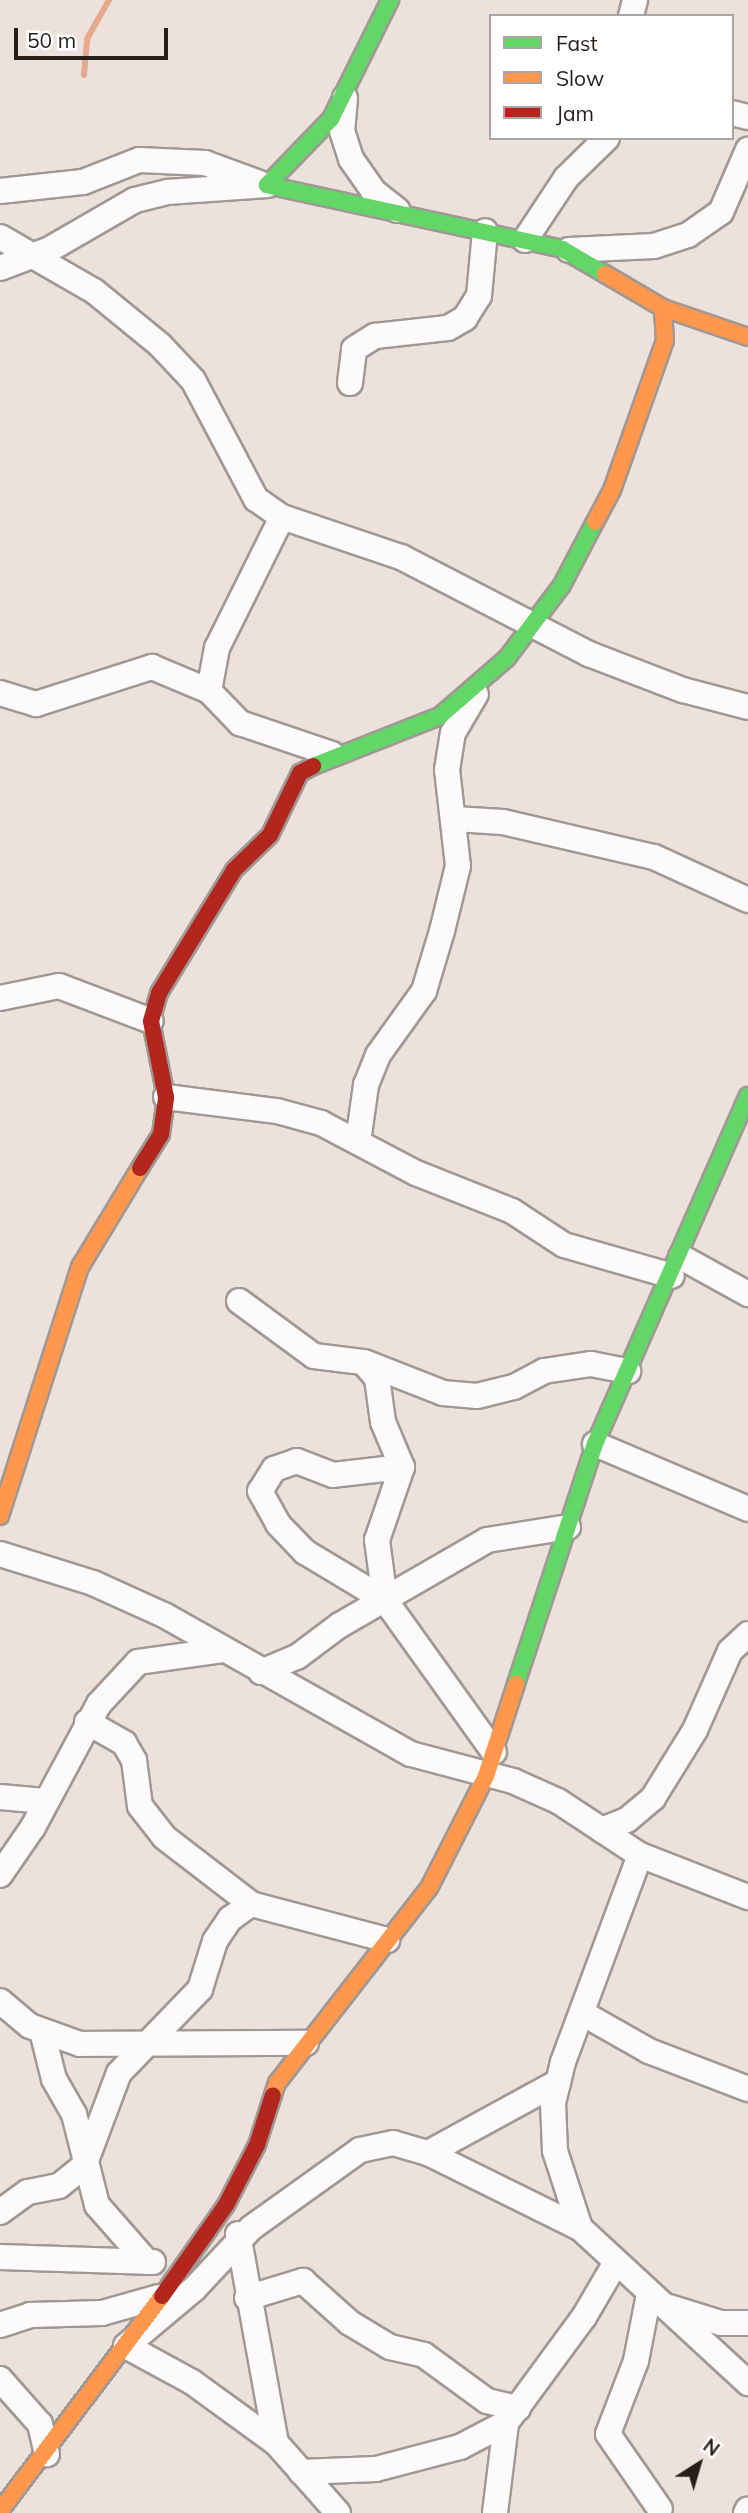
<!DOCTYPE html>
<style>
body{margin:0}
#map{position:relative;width:748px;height:2513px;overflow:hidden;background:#ece1db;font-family:Mulish,sans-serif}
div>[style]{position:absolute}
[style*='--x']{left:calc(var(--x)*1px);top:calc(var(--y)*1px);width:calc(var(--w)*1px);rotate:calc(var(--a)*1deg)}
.stream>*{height:6px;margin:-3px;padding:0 3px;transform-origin:3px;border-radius:3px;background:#e5a98e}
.roads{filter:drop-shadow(2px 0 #a09894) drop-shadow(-2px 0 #a09894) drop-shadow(0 2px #a09894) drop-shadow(0 -2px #a09894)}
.street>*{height:24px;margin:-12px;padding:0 12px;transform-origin:12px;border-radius:12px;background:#fcfafa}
.fast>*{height:16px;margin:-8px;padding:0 8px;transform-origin:8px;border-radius:8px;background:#63d668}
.slow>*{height:16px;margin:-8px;padding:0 8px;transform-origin:8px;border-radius:8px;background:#ff974d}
.jam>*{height:16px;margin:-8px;padding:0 8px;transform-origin:8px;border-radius:8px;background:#b3261e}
span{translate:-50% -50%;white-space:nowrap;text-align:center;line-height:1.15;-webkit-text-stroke:6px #fff;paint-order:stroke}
.legend{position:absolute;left:489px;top:14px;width:245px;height:126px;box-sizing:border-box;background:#fff;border:2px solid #a8a5a4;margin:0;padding:9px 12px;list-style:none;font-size:21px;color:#261e1b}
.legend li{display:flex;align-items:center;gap:14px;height:35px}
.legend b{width:35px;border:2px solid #a8a5a4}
.north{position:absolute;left:664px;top:2429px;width:70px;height:70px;-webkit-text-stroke:5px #fff;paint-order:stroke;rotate:37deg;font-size:19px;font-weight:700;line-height:28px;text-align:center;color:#261e1b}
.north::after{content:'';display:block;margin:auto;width:24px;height:32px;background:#261e1b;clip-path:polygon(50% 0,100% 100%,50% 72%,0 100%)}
.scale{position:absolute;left:14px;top:28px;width:154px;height:32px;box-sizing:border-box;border:4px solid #261e1b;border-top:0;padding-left:9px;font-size:21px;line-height:24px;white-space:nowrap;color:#261e1b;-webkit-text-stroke:5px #fff;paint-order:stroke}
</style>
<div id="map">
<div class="stream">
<div style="--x:84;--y:75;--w:36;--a:-85"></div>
<div style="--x:87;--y:39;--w:45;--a:-60.6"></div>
</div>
<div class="roads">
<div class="street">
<div style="--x:631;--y:16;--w:16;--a:-76"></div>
<div style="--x:345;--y:98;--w:33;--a:95"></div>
<div style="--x:342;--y:131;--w:29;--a:72"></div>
<div style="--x:351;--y:159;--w:39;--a:55"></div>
<div style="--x:373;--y:191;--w:31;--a:38"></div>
<div style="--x:732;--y:113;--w:16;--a:14"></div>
<div style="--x:0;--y:191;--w:83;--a:-6.2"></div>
<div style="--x:83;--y:182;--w:60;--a:-21.4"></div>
<div style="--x:139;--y:160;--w:66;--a:2.6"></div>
<div style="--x:205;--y:163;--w:58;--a:20.3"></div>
<div style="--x:0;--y:237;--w:108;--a:29.9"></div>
<div style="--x:94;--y:291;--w:85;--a:39.3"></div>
<div style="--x:160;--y:345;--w:48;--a:46.7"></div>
<div style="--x:193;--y:380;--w:135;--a:62.1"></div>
<div style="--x:256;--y:499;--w:32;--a:35"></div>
<div style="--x:282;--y:517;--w:126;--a:18.6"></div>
<div style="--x:401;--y:557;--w:212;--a:27.3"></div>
<div style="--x:589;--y:654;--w:101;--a:21"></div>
<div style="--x:683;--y:690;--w:67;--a:14.7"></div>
<div style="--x:525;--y:240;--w:74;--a:-56.5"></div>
<div style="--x:566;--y:178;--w:57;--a:-44.3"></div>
<div style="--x:569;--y:250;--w:85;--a:-2.7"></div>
<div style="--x:654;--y:246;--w:36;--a:-18"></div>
<div style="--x:688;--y:235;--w:40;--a:-34.9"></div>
<div style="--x:721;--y:212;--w:68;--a:-66.5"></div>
<div style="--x:0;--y:268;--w:53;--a:-20.8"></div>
<div style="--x:50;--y:249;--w:98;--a:-30"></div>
<div style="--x:135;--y:200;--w:34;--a:-14"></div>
<div style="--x:168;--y:192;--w:99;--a:-4"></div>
<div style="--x:350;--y:383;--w:34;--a:-83"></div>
<div style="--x:354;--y:349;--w:25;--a:-32"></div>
<div style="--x:375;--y:336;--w:73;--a:-6.3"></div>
<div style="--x:448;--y:328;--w:20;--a:-30"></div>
<div style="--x:465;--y:318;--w:26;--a:-58"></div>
<div style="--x:479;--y:296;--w:65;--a:-84.7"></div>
<div style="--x:209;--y:691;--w:44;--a:-79.5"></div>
<div style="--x:217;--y:648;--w:146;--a:-63.6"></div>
<div style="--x:0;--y:693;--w:38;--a:17"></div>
<div style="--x:36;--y:704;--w:122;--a:-17.7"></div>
<div style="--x:152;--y:667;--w:62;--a:22.8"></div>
<div style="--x:209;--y:691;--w:45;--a:45.9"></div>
<div style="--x:240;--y:723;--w:97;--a:18.6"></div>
<div style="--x:455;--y:819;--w:48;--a:3.6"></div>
<div style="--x:503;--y:822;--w:155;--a:13.1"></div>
<div style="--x:654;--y:857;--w:103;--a:24.6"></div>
<div style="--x:0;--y:998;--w:60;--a:-11.5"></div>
<div style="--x:59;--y:986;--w:98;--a:20.8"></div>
<div style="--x:166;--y:1097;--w:112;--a:7.2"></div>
<div style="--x:277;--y:1111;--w:46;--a:15.3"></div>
<div style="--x:321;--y:1123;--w:107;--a:27.8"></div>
<div style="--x:416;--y:1173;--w:103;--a:21.6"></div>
<div style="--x:512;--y:1211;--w:62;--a:33.2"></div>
<div style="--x:564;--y:1245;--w:112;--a:16"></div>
<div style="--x:358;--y:1142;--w:58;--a:-82"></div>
<div style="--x:366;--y:1085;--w:32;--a:-68"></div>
<div style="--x:378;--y:1055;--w:79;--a:-54.3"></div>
<div style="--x:424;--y:991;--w:63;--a:-73.3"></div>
<div style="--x:442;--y:931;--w:67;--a:-76.2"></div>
<div style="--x:458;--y:866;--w:97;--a:-96.5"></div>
<div style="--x:447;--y:770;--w:37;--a:-81"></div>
<div style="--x:453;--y:733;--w:45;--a:-59.5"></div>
<div style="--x:681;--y:1257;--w:77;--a:28.9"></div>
<div style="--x:239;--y:1301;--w:93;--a:36.3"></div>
<div style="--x:314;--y:1356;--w:49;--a:7"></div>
<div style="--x:363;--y:1362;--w:21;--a:49"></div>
<div style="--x:377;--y:1378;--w:44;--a:82.2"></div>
<div style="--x:383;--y:1422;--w:49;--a:67.1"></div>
<div style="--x:402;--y:1467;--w:77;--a:108.9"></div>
<div style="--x:377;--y:1540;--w:61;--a:82.4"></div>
<div style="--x:364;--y:1362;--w:85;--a:21.4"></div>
<div style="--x:443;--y:1393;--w:34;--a:5"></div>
<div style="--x:477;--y:1396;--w:38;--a:-14"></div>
<div style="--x:514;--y:1387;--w:34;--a:-28"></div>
<div style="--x:544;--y:1371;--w:48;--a:-8.5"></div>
<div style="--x:591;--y:1364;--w:38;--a:11"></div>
<div style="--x:595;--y:1444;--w:166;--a:23"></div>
<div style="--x:402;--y:1467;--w:69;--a:173.4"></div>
<div style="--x:333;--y:1475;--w:39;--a:-159"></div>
<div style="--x:297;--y:1461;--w:24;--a:161"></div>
<div style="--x:274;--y:1469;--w:26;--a:122"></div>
<div style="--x:260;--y:1491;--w:38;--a:61"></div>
<div style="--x:278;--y:1524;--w:39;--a:46"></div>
<div style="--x:305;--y:1552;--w:93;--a:31"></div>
<div style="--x:385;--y:1600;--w:187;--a:54.4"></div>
<div style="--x:0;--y:1554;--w:97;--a:17.3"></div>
<div style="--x:93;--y:1583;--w:78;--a:24.3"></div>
<div style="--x:164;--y:1615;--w:283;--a:29.4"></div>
<div style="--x:411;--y:1754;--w:106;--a:14.8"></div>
<div style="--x:513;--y:1781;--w:49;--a:24"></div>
<div style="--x:558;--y:1801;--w:98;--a:33.4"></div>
<div style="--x:640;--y:1855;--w:116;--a:21.3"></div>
<div style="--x:261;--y:1672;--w:39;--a:-23"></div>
<div style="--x:297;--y:1657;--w:54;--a:-36.7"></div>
<div style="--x:340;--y:1625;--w:170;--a:-30"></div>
<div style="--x:487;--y:1540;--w:82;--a:-9.1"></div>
<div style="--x:87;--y:1722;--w:43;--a:29.6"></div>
<div style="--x:124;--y:1743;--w:20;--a:60"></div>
<div style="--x:134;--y:1760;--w:46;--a:82.6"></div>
<div style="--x:140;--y:1806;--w:39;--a:52"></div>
<div style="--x:164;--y:1837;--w:110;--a:37.6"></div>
<div style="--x:0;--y:1797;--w:45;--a:5.1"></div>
<div style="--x:602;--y:1830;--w:27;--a:-22"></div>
<div style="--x:627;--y:1820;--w:34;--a:-40"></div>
<div style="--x:653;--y:1798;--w:80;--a:-58.3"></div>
<div style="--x:695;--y:1730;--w:86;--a:-66.1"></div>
<div style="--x:730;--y:1651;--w:25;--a:-43"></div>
<div style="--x:640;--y:1855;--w:221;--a:110.4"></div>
<div style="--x:563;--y:2062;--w:42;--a:103.7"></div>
<div style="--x:553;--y:2103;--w:48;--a:87.6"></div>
<div style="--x:555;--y:2151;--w:81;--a:72"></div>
<div style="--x:580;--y:2228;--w:229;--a:42.7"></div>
<div style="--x:0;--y:1875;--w:58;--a:-55.5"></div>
<div style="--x:33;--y:1827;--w:140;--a:-61.8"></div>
<div style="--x:99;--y:1704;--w:57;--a:-47.1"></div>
<div style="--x:138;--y:1662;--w:86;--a:-8"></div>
<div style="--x:0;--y:2001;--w:39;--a:40"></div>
<div style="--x:30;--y:2026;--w:53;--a:19.8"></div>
<div style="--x:80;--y:2044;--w:226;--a:-0.3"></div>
<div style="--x:582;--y:2013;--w:77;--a:29.6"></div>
<div style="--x:649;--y:2051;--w:106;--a:21"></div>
<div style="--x:42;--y:2031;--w:49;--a:76"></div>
<div style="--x:54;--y:2079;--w:40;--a:60.3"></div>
<div style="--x:74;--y:2114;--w:94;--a:75.8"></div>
<div style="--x:97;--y:2205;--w:76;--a:48.7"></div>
<div style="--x:428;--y:2153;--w:148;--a:-28.6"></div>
<div style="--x:0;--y:2212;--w:34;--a:-36"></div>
<div style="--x:28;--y:2192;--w:32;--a:-11"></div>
<div style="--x:59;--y:2186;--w:32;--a:-39"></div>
<div style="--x:84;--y:2166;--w:99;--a:-69.4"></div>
<div style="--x:119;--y:2073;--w:117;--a:-46"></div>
<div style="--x:200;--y:1989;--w:50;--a:-72.6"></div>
<div style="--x:215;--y:1941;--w:27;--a:-56"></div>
<div style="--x:230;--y:1919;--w:26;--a:-36"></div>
<div style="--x:251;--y:1904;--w:141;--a:14.8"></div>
<div style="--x:238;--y:2234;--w:212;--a:79.7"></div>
<div style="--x:0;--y:2257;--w:153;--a:1.9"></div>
<div style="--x:649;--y:2294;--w:68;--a:101"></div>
<div style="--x:636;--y:2361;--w:78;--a:111"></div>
<div style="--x:608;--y:2434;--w:91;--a:55.3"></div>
<div style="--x:247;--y:2298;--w:59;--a:-16.9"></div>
<div style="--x:303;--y:2281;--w:63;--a:41.8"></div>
<div style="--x:350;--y:2323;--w:47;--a:31"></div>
<div style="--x:390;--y:2347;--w:35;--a:13"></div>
<div style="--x:424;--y:2355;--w:78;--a:36.1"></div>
<div style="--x:487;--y:2401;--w:32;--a:13"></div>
<div style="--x:669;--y:2307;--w:54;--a:17.1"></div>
<div style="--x:721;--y:2323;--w:27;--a:0"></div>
<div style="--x:0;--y:2325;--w:32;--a:-18"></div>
<div style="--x:30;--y:2315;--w:72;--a:-1.6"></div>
<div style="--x:102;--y:2313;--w:59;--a:-15.7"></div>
<div style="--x:0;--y:2379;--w:60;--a:48.4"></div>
<div style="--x:40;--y:2424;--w:31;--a:77"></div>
<div style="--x:301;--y:2472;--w:75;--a:-2.3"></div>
<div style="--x:376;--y:2469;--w:87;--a:-14.7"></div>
<div style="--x:460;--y:2447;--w:52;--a:-27.6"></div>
<div style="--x:506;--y:2423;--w:132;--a:-53.7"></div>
<div style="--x:584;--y:2317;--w:61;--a:-59.7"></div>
<div style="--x:338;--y:2513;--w:94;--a:-131.5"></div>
<div style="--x:276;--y:2443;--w:104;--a:-144"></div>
<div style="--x:192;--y:2382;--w:75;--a:-151.4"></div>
<div style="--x:126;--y:2346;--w:89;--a:-40"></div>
<div style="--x:194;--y:2289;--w:83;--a:-46.9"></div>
<div style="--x:251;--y:2228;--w:134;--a:-35.6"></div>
<div style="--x:360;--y:2150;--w:34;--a:-12"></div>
<div style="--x:393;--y:2143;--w:36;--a:16"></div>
<div style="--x:428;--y:2153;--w:169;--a:26.3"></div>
<div style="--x:495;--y:2513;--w:91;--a:-83"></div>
<div style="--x:746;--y:2513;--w:4;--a:-63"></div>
</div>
<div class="fast">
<div style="--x:267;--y:185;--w:302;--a:12.2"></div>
<div style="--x:562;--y:249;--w:50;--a:30.2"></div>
<div style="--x:267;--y:185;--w:92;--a:-45.9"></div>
<div style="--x:331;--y:119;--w:133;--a:-63.6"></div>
<div style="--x:313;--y:766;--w:136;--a:-21.5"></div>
<div style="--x:440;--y:716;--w:89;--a:-40.9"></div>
<div style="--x:507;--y:658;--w:91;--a:-53"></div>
<div style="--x:562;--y:585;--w:71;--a:-62.4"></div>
<div style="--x:516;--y:1684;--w:253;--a:-71.8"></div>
<div style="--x:595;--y:1444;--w:380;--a:-66.3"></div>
</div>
<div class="slow">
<div style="--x:605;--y:274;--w:67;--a:30.4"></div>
<div style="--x:663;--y:308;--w:90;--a:18.8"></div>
<div style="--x:595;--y:522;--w:36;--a:-62"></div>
<div style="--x:612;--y:490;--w:159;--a:-70.5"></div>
<div style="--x:665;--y:340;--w:32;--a:-94"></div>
<div style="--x:0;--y:1516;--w:262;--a:-72.2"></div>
<div style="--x:80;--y:1267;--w:116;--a:-58.8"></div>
<div style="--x:273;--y:2095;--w:13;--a:-72"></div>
<div style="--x:277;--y:2083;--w:247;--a:-52.1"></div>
<div style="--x:429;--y:1888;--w:126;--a:-63"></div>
<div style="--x:486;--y:1776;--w:97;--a:-71.9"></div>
<div style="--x:0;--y:2511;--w:269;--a:-53"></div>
</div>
<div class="jam">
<div style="--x:140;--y:1168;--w:40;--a:-58"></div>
<div style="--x:161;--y:1134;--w:37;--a:-82"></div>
<div style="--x:166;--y:1097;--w:77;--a:-101.2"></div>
<div style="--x:151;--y:1021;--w:29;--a:-74"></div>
<div style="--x:159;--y:993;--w:144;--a:-58.6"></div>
<div style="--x:234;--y:870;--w:50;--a:-44.2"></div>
<div style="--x:270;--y:835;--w:69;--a:-64.2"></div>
<div style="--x:300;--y:773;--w:15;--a:-28"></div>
<div style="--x:162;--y:2296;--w:111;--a:-54.9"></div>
<div style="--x:226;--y:2205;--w:68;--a:-62.7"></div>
<div style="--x:257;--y:2145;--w:52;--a:-72.3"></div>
</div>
</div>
<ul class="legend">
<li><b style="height:9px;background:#63d668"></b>Fast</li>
<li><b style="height:9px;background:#ff974d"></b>Slow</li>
<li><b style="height:9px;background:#b3261e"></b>Jam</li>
</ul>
<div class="north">N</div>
<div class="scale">50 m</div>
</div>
